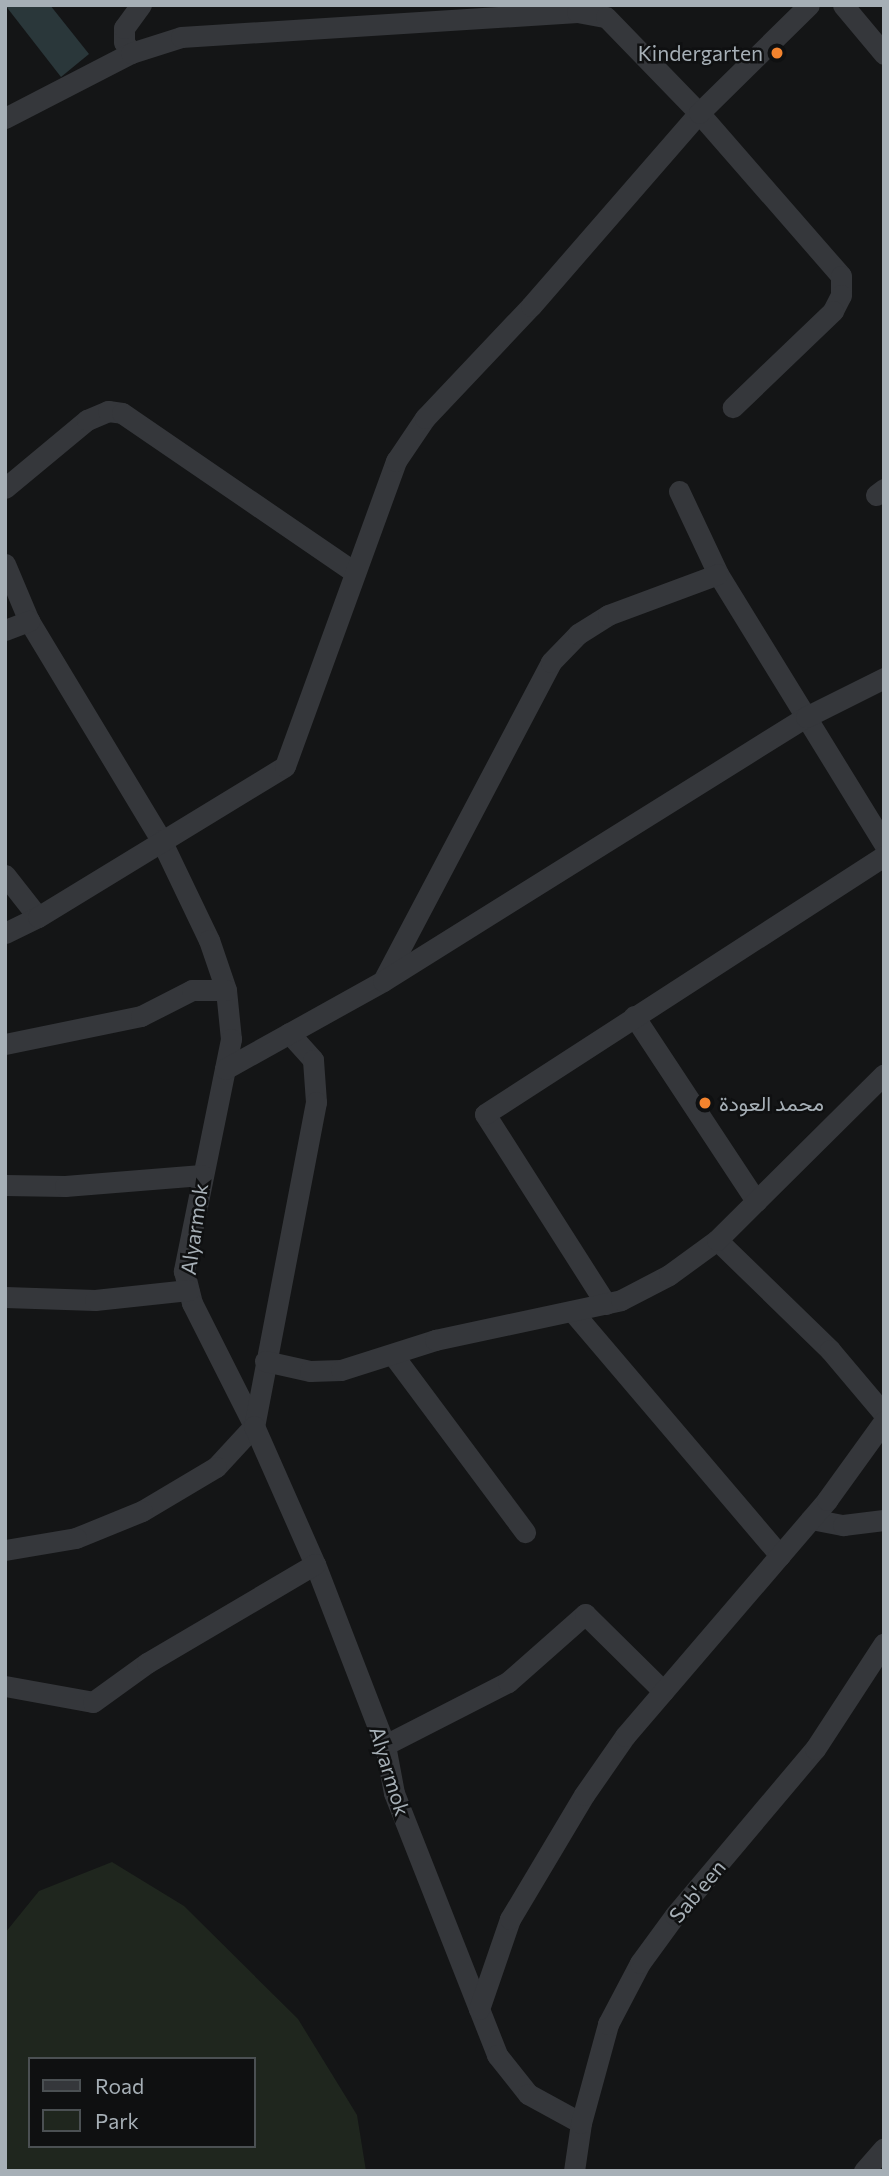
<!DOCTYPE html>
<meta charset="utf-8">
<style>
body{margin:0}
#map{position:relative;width:889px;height:2176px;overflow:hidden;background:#141516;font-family:Commissioner,Vazirmatn,sans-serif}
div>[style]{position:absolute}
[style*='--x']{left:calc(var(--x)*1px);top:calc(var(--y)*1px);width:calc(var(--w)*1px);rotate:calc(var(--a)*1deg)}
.green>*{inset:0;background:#1f261e}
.water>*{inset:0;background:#2a373a}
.minor>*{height:21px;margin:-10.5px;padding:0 10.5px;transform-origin:10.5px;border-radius:10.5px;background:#35373b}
.dots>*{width:19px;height:19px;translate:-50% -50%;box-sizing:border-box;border:4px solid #0f1011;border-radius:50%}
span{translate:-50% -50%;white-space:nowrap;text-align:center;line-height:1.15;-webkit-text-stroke:5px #0f1011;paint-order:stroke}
.poi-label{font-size:21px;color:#a6afb6}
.right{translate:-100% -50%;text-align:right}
.left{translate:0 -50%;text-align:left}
.street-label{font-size:21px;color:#a6afb6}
.frame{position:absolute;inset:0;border:7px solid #a6afb6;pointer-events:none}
.legend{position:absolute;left:28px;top:2057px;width:228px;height:91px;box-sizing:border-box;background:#0f1011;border:2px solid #4b5053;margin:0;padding:9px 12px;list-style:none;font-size:21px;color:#a6afb6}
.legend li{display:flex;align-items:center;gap:14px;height:35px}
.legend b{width:35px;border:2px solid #4b5053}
</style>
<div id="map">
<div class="green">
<div style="clip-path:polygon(evenodd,112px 1862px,184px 1906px,298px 2019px,357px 2115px,366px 2171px,5px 2171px,5px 1933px,39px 1891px,112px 1862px,30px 2059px,254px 2059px,254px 2146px,30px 2146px,30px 2059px)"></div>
</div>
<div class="water">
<div style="clip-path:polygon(5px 5px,50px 5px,89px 54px,61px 77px)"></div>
</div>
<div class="minor">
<div style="--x:843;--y:5;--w:64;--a:50.1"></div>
<div style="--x:131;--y:53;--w:13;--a:-122"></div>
<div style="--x:124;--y:42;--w:14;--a:-90"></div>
<div style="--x:124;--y:28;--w:29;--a:-54"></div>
<div style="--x:5;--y:118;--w:142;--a:-27.3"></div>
<div style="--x:131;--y:53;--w:52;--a:-17.7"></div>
<div style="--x:181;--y:37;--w:397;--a:-3.6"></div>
<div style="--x:577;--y:12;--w:29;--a:10"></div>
<div style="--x:606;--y:17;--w:134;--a:45.9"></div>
<div style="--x:699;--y:113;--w:216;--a:48.9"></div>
<div style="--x:841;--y:276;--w:19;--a:90"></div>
<div style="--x:841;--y:295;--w:18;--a:117"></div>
<div style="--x:833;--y:311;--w:139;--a:136.2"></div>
<div style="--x:5;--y:488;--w:107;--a:-39.7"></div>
<div style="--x:87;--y:420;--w:23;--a:-23"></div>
<div style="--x:108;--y:411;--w:14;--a:8"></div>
<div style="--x:122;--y:413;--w:281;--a:34.4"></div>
<div style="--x:679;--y:491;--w:92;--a:64.8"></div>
<div style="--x:718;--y:574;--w:317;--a:58.4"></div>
<div style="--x:876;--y:495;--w:10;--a:-37"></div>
<div style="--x:5;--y:564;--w:62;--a:67.2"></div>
<div style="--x:29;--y:621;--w:256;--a:58.9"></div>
<div style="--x:161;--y:840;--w:111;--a:64.4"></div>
<div style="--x:209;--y:940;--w:53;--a:71.2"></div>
<div style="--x:226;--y:990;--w:49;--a:84.2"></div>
<div style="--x:231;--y:1039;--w:237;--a:101.5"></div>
<div style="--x:184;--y:1271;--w:33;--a:76"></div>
<div style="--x:192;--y:1303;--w:138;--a:63.2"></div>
<div style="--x:254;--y:1426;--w:56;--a:132.8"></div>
<div style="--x:216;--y:1467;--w:86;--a:149.3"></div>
<div style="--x:142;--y:1511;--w:71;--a:157.8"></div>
<div style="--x:76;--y:1538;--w:72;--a:170.4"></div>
<div style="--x:5;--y:630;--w:26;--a:-21"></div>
<div style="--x:5;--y:875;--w:53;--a:51.8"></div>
<div style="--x:5;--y:933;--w:37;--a:-26"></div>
<div style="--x:38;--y:917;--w:289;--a:-31.4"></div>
<div style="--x:285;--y:766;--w:325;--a:-70"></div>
<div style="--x:396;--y:461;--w:52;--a:-56"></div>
<div style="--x:425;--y:418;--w:154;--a:-46.6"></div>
<div style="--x:531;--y:306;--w:256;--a:-49"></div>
<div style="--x:699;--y:113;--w:154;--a:-44.5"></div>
<div style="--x:384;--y:979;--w:358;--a:-62.2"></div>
<div style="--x:551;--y:662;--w:39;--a:-46"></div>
<div style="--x:578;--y:634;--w:36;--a:-32"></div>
<div style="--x:608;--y:615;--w:117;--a:-20.4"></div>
<div style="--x:634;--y:1016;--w:222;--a:56.6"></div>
<div style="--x:289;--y:1033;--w:36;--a:48"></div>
<div style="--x:313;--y:1060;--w:42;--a:85.9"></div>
<div style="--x:316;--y:1102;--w:330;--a:100.8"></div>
<div style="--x:254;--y:1426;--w:151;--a:66.2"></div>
<div style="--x:315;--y:1564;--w:194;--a:68.9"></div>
<div style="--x:385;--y:1745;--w:49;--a:79.4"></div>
<div style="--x:394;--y:1793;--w:282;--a:68.5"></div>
<div style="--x:497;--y:2055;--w:50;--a:51.5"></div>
<div style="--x:528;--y:2094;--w:60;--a:28.7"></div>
<div style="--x:5;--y:1044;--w:139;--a:-11.6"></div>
<div style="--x:141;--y:1016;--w:57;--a:-27"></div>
<div style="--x:192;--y:990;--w:34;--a:0"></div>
<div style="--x:225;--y:1069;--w:181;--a:-29.1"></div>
<div style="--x:383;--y:981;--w:499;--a:-32"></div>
<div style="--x:806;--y:717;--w:87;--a:-26.6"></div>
<div style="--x:5;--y:1185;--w:60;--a:1"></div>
<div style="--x:65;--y:1186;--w:137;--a:-4.6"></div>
<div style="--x:717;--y:1240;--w:158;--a:44.2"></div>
<div style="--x:830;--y:1350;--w:84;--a:49.8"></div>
<div style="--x:5;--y:1297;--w:90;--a:1.9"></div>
<div style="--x:95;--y:1300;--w:94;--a:-6.1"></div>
<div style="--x:606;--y:1304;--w:225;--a:-122.5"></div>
<div style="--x:485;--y:1114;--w:475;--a:-32.9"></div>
<div style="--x:572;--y:1311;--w:321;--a:49.6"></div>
<div style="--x:393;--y:1355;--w:221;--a:53.3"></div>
<div style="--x:265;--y:1361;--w:46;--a:12.5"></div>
<div style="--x:310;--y:1371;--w:31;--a:-2"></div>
<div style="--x:341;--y:1370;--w:99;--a:-17.7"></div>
<div style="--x:435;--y:1340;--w:190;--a:-12.1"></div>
<div style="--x:621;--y:1300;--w:54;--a:-27.5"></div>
<div style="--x:669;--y:1275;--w:59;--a:-36.1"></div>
<div style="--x:717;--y:1240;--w:235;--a:-44.8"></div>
<div style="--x:811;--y:1519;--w:33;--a:11"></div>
<div style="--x:843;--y:1525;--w:41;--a:-7"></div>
<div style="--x:5;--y:1686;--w:89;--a:10.3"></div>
<div style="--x:93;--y:1702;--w:67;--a:-35.8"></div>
<div style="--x:147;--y:1663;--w:195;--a:-30.5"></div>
<div style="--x:385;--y:1745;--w:138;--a:-27.1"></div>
<div style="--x:508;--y:1682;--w:103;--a:-41.4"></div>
<div style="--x:585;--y:1614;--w:110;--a:44.6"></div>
<div style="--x:479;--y:2009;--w:95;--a:-71"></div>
<div style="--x:510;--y:1919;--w:144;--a:-59.2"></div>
<div style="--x:584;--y:1795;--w:72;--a:-55.2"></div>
<div style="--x:625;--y:1736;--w:311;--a:-49.4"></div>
<div style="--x:827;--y:1500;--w:97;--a:-54.2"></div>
<div style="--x:574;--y:2171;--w:49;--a:-81.7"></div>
<div style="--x:581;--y:2123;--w:103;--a:-74.7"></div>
<div style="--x:608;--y:2024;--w:69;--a:-62.3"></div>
<div style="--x:640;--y:1963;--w:59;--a:-53.9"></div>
<div style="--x:675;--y:1915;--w:217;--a:-49.9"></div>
<div style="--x:815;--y:1749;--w:126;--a:-56.9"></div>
<div style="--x:864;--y:2171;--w:30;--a:-49"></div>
</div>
<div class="dots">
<div style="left:777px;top:53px;background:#f4842e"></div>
<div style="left:705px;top:1103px;background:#f4842e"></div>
</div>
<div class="poi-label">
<span class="right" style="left:763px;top:53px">Kindergarten</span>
<span class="left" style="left:719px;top:1103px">محمد العودة</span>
</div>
<div class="street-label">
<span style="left:194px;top:1229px;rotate:-82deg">Alyarmok</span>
<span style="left:390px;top:1771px;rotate:73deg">Alyarmok</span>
<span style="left:697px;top:1891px;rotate:-50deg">Sab'een</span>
</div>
<div class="frame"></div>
<ul class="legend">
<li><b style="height:9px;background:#35373b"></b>Road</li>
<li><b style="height:19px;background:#1f261e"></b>Park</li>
</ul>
</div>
